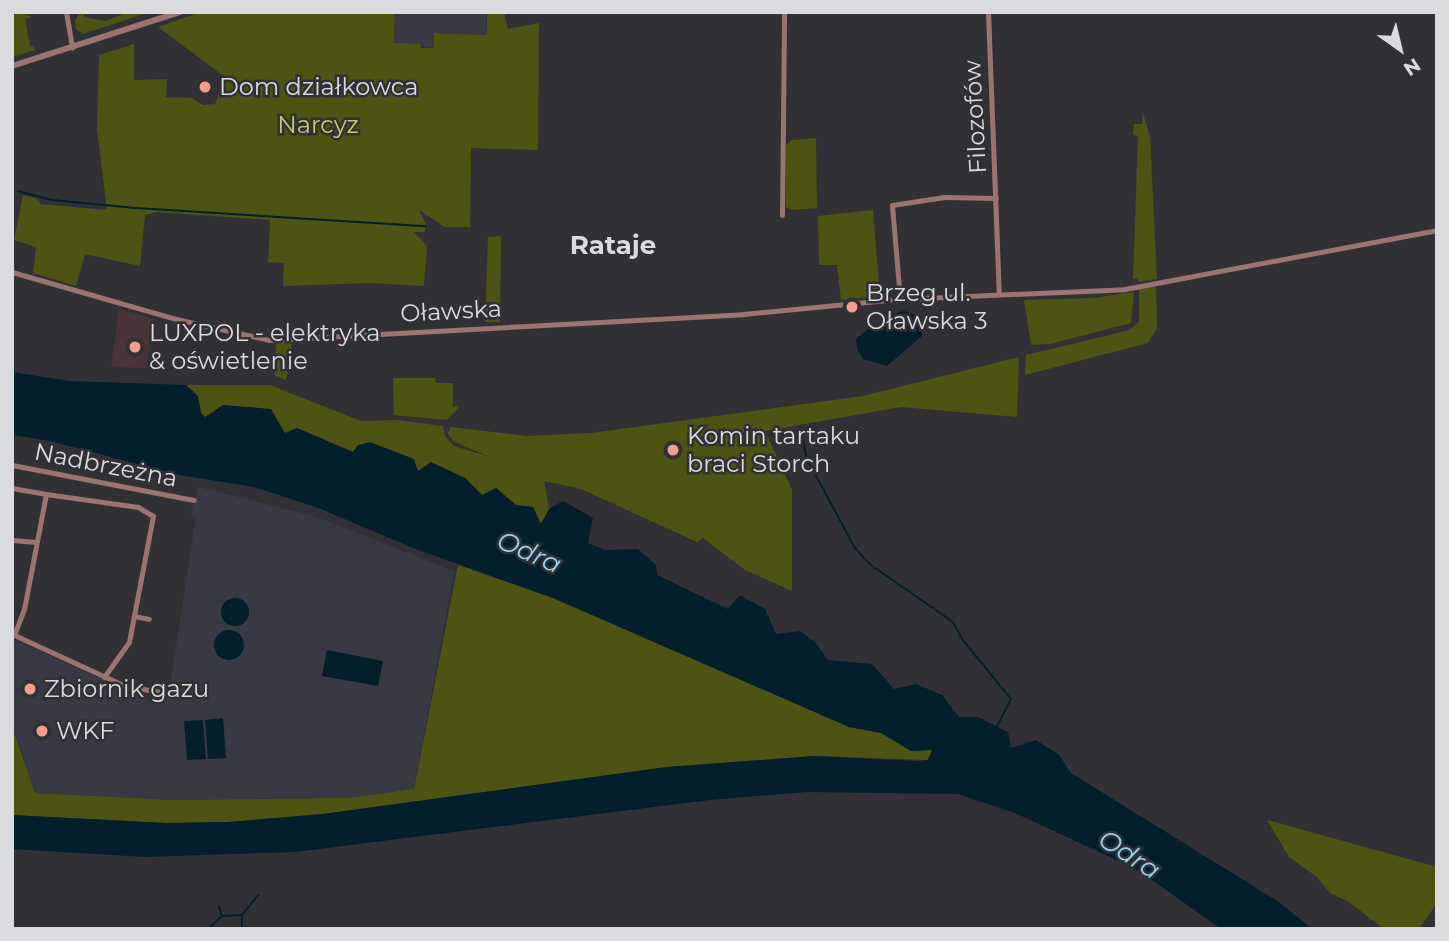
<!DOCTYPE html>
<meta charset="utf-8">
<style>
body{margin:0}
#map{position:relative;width:1449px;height:941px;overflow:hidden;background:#313135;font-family:Montserrat,sans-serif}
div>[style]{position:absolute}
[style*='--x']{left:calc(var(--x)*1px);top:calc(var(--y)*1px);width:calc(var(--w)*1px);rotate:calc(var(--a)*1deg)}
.commercial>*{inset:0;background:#473338}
.built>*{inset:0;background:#383943}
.green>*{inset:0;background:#4d5313}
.water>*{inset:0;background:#031f2c}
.round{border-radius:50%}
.stream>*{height:2px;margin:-1px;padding:0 1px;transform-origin:1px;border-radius:1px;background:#031f2c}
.minor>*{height:5px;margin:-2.5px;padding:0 2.5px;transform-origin:2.5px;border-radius:2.5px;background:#997471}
.tertiary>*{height:6px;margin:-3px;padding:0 3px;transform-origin:3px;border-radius:3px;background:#997471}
.dots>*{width:19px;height:19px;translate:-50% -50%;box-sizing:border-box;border:4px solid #313135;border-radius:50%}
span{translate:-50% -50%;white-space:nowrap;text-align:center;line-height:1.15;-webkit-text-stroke:5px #313135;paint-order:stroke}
.poi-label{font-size:24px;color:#dadbde}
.left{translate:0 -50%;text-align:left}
.street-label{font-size:24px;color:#dadbde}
.park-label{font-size:24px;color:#c2ce61}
.neighbourhood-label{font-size:26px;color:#dadbde;font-weight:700}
.water-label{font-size:26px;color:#90d2f3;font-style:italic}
.frame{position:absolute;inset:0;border:14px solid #dadbde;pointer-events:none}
.north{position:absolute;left:1365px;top:14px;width:70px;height:70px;-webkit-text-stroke:5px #313135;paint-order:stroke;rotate:146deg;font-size:19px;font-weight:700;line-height:28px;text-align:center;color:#dadbde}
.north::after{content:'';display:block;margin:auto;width:24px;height:32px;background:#dadbde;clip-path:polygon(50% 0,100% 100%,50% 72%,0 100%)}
</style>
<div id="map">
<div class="commercial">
<div style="clip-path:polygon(119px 309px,154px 319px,146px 368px,111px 367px)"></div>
</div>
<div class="built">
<div style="clip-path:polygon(395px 12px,486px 12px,487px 35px,434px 33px,434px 48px,394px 43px)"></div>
<div style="clip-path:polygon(198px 487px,317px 517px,454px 571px,414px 789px,348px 798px,172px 800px,35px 793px,12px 723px,12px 645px,15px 640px,120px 687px,118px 692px,126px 695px,135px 694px,149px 701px,164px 699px,169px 692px,196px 517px,191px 513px)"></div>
</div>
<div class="green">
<div style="clip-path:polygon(12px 12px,25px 12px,31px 17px,25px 19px,30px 46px,34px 45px,35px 50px,13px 57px)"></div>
<div style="clip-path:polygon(129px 12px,150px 12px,83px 34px,76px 29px,75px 21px,80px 13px,84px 13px,84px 17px,105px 21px)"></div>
<div style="clip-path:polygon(201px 12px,395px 12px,394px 43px,420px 44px,421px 48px,434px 48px,434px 33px,487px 35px,487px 12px,504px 12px,508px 29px,539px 23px,538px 150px,471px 148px,470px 227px,445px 227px,419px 210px,426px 224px,425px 232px,414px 232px,427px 246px,424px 286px,371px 283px,283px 286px,284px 263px,268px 262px,270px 220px,157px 212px,145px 215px,140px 266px,85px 254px,76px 286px,33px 273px,36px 247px,14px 240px,23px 195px,35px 198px,40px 204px,107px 210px,97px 129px,99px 55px,134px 44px,134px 80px,167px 79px,166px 97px,192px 98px,203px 105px,215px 104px,225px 77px,158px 27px)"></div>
<div style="clip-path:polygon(1143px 113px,1150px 136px,1157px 279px,1139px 282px,1138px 277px,1133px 279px,1138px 136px,1133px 135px,1134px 124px,1142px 124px)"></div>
<div style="clip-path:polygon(816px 138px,817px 208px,791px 210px,786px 207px,786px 145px,792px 140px)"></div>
<div style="clip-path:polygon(873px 210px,880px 296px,841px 300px,837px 265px,819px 265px,818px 216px)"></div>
<div style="clip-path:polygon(501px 236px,500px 322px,485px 322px,488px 237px)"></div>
<div style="clip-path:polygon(1156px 286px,1157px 328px,1148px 343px,1025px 375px,1026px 355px,1130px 330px,1139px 321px,1139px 289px)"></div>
<div style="clip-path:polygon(1134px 292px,1131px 323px,1050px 344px,1031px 345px,1024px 300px,1093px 298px)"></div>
<div style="clip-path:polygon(291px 341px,292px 352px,286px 380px,275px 376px,276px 343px)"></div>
<div style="clip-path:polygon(1019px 357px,1017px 417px,901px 407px,765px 431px,792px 490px,792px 591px,745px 570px,703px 538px,697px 542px,581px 489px,544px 481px,549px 509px,541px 524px,532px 507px,516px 505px,496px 488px,482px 495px,465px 478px,418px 471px,363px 445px,353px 452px,297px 428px,285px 433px,205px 417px,201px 414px,198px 396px,186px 385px,270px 385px,361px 421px,396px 420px,443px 426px,445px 436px,454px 446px,490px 457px,453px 441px,448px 434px,450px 427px,527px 436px,591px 433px,863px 396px)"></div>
<div style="clip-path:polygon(393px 378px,435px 378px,436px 383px,453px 383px,453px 406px,460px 406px,447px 420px,394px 415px)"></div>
<div style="clip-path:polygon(458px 565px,553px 598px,849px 727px,881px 733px,911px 751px,932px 750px,928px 760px,814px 756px,667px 767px,323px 814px,228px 822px,166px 823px,12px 815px,12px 726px,35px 793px,172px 800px,348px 798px,414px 789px)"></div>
<div style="clip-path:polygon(1267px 820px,1437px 867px,1437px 903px,1419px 929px,1384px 929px,1349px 902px,1330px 893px,1317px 877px,1289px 857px)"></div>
</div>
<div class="water">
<div style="clip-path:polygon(904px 311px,915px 315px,922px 326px,922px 336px,887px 366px,863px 359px,857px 349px,856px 339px,868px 329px,885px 325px,890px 315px)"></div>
<div style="clip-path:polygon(12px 372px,70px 381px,186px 385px,198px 396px,201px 413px,205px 417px,223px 405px,271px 409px,285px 433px,297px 428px,353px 452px,358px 445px,370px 442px,414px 459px,418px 471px,431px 462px,465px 478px,482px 495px,496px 488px,516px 505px,533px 507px,541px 524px,549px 509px,563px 501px,593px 518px,588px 543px,605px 550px,638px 549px,656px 565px,657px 575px,728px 609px,740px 595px,765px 609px,776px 634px,800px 631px,815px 642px,828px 660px,872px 664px,894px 689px,916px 684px,942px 695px,959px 717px,978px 717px,1008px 732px,1011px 748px,1036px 740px,1059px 755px,1071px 773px,1279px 902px,1312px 929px,1221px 929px,1138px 870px,1015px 813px,958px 794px,807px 792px,710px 800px,295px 852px,145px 857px,12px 849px,12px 815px,166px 823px,228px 822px,323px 814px,667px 767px,814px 756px,917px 761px,928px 760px,932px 750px,911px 751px,881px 733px,849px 727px,553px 598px,413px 548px,321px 509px,254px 487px,179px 475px,50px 441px,12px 435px)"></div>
<div class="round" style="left:221px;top:598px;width:28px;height:28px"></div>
<div class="round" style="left:214px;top:630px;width:30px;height:30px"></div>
<div style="clip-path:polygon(327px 650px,383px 661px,378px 686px,322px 676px)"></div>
<div style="clip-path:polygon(223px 718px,226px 758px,208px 759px,205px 720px)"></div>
<div style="clip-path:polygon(203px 720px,206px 759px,187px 760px,184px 721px)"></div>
</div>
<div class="stream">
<div style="--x:18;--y:191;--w:35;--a:15"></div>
<div style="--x:52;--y:200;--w:84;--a:5.4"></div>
<div style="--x:136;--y:208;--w:290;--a:3.6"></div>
<div style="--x:800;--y:429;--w:31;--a:77"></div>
<div style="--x:807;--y:459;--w:101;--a:61.7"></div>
<div style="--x:855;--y:548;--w:23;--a:47"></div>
<div style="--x:871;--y:565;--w:100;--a:34.8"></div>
<div style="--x:953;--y:622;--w:19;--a:62"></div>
<div style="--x:962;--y:639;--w:77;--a:50.8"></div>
<div style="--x:1011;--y:699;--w:31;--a:117"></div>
<div style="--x:223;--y:916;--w:19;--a:-3"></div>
<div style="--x:208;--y:929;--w:19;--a:-43"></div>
<div style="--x:222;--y:916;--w:10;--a:-107"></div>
<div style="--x:242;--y:929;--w:14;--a:-90"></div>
<div style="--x:242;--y:915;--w:26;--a:-51"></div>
</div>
<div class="minor">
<div style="--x:66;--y:12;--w:36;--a:80"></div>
<div style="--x:988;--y:12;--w:281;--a:87.8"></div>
<div style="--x:782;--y:215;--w:203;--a:-89.4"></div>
<div style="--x:12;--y:272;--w:171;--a:16"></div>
<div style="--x:176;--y:319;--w:95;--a:12.7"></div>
<div style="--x:269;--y:340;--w:475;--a:-3.1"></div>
<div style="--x:743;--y:314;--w:158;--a:-5.5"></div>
<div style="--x:900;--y:299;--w:225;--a:-2.5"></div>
<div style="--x:1125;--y:289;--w:318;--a:-10.7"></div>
<div style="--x:900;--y:299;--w:94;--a:-94.9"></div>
<div style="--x:892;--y:205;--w:53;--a:-8.7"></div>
<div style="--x:944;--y:197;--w:52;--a:1.1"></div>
<div style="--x:12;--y:465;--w:185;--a:10.9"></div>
<div style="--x:12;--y:488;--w:35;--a:10"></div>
<div style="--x:46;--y:494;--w:117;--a:100.8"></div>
<div style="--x:24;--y:609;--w:28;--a:111"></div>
<div style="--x:46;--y:494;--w:93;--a:8"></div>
<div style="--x:138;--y:507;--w:17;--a:31"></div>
<div style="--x:153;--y:516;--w:128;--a:100.8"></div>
<div style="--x:129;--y:642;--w:43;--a:125.5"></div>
<div style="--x:12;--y:540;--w:24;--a:5"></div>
<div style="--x:134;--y:616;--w:15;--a:11"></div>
<div style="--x:12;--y:634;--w:124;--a:24.7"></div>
<div style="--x:125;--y:686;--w:42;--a:9.7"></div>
</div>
<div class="tertiary">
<div style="--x:12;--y:66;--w:176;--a:-17.8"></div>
</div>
<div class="dots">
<div style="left:205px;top:87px;background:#f49e89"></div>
<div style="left:852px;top:307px;background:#f49e89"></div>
<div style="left:135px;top:347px;background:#f49e89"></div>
<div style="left:673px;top:450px;background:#f49e89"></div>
<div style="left:30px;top:689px;background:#f49e89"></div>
<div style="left:42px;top:731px;background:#f49e89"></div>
</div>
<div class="poi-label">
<span class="left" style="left:219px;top:87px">Dom działkowca</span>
<span class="left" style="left:866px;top:307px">Brzeg ul.<br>Oławska 3</span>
<span class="left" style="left:149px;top:347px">LUXPOL - elektryka<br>&amp; oświetlenie</span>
<span class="left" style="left:687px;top:450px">Komin tartaku<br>braci Storch</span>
<span class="left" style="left:44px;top:689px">Zbiornik gazu</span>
<span class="left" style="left:56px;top:731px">WKF</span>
</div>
<div class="street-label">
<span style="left:975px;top:117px;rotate:-93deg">Filozofów</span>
<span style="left:451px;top:311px;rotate:-3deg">Oławska</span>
<span style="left:106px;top:465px;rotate:11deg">Nadbrzeżna</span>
</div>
<div class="park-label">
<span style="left:318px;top:125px">Narcyz</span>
</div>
<div class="neighbourhood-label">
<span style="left:613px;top:246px">Rataje</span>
</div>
<div class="water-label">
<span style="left:529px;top:553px;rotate:24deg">Odra</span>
<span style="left:1129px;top:855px;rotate:33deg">Odra</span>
</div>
<div class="frame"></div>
<div class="north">N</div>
</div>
